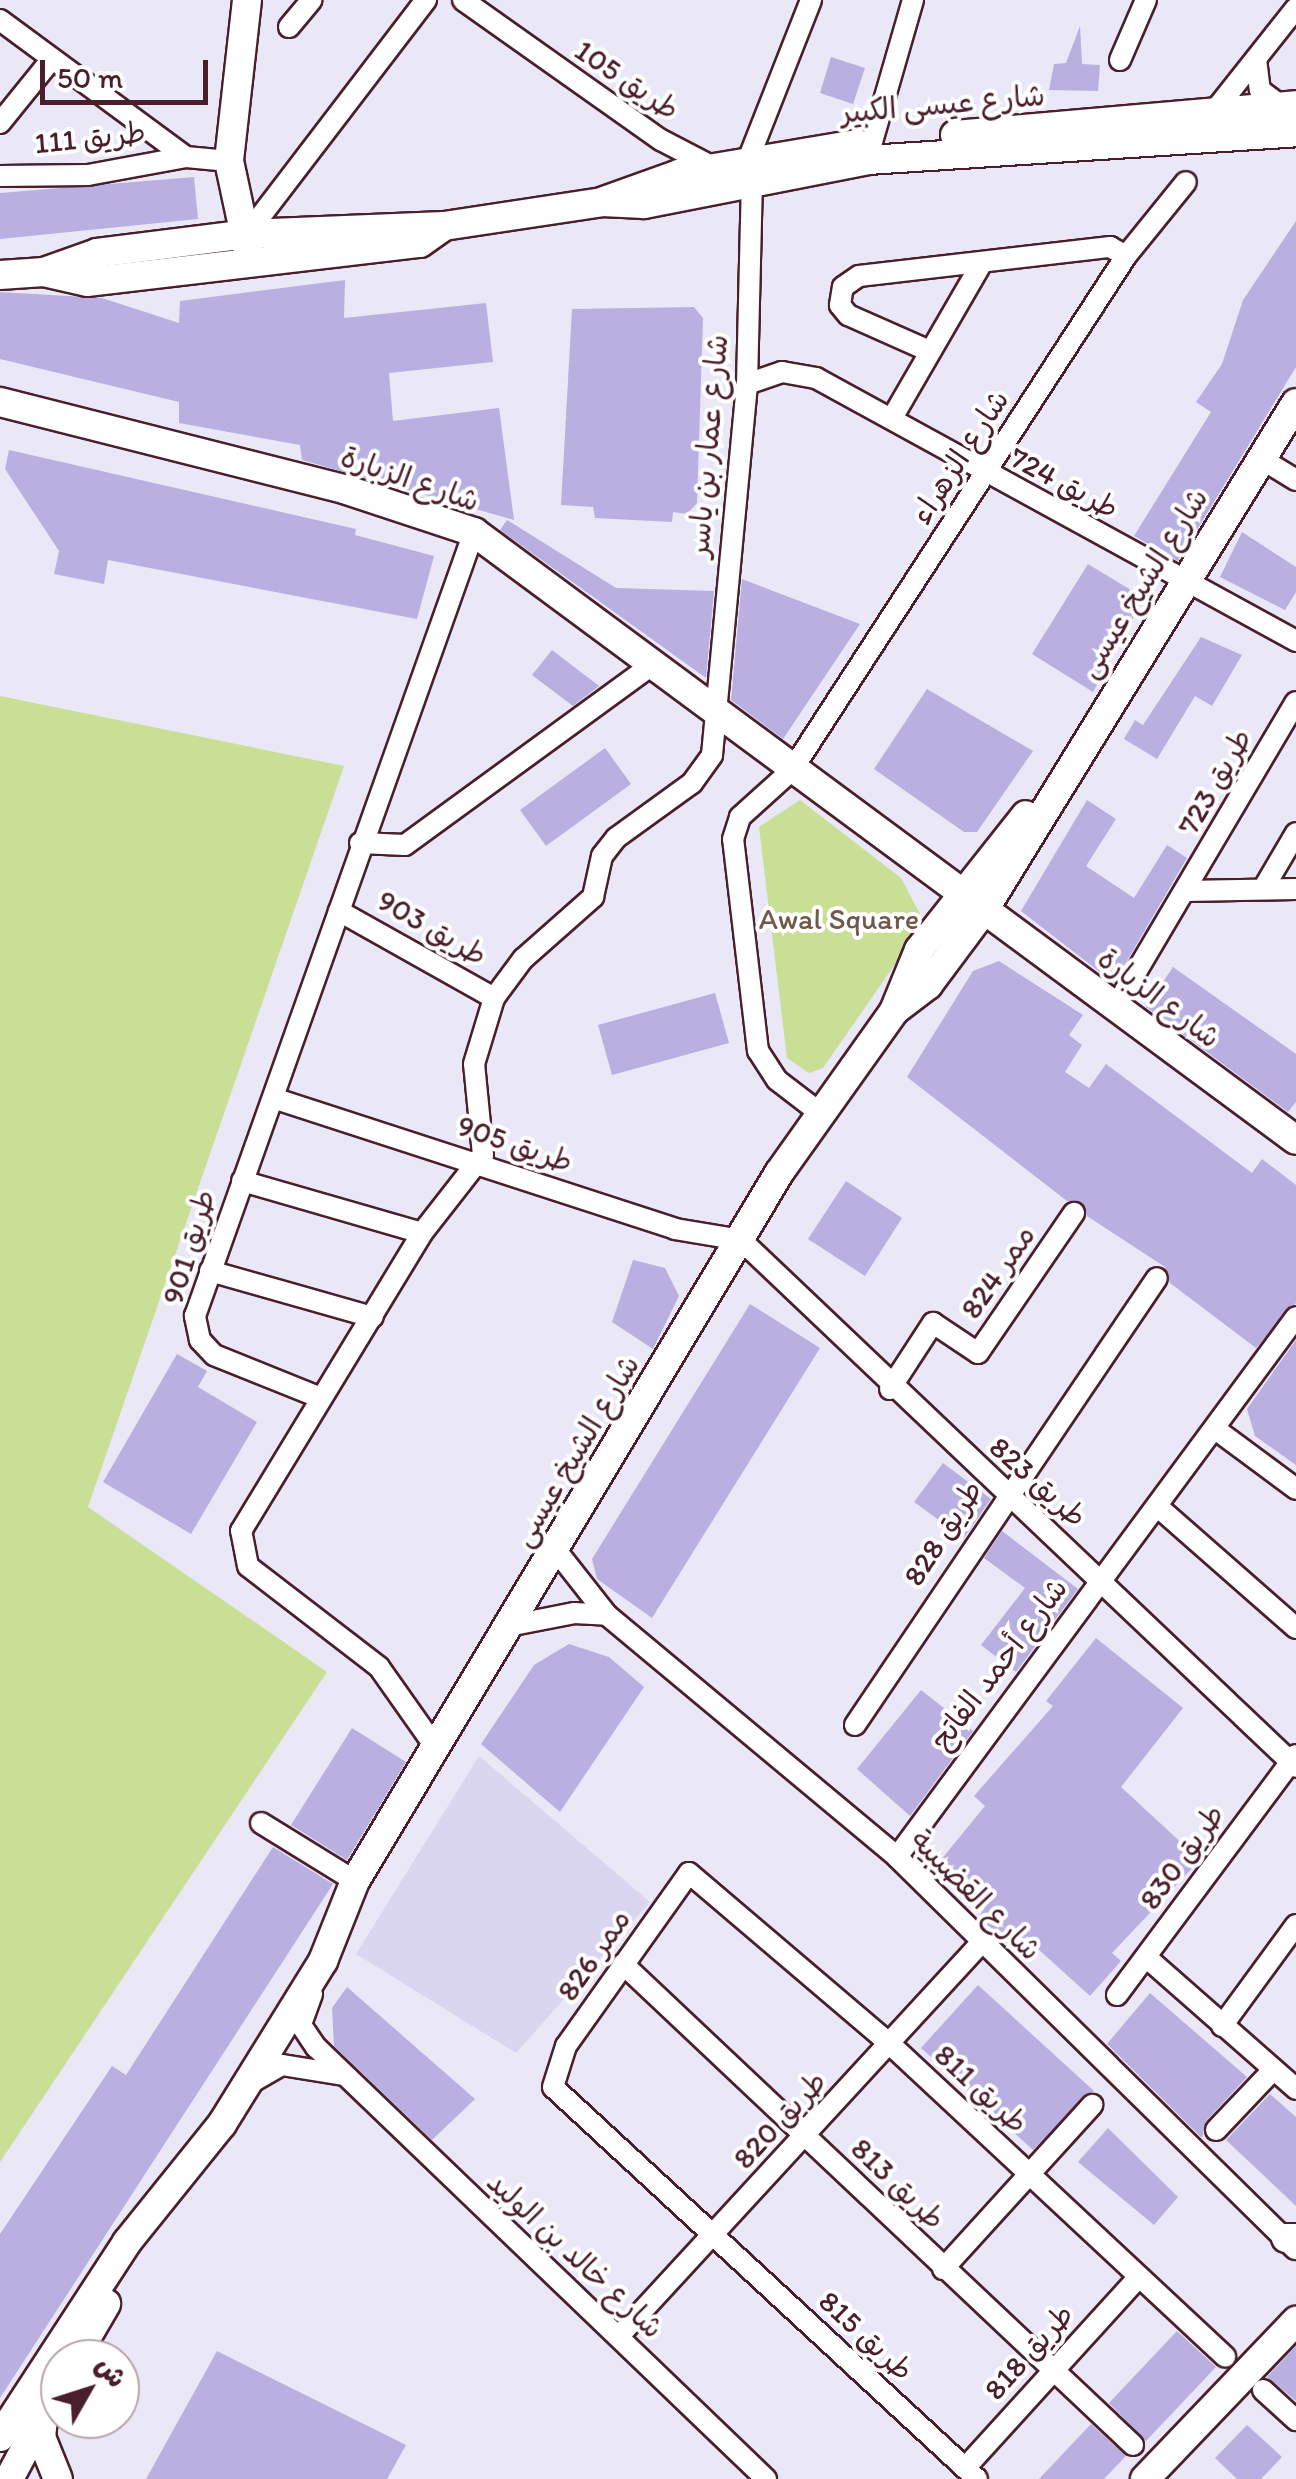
<!DOCTYPE html>
<meta charset="utf-8">
<style>
body{margin:0}
#map{position:relative;width:1296px;height:2479px;overflow:hidden;background:#eae7f6;font-family:Itim,"Playpen Sans Arabic",sans-serif}
div>[style]{position:absolute}
[style*='--x']{left:calc(var(--x)*1px);top:calc(var(--y)*1px);width:calc(var(--w)*1px);rotate:calc(var(--a)*1deg)}
.built>*{inset:0;background:#dbd6f0}
.green>*{inset:0;background:#c8df95}
.building>*{inset:0;background:#b9b0e1}
.roads{filter:drop-shadow(2px 0 #4a1f2b) drop-shadow(-2px 0 #4a1f2b) drop-shadow(0 2px #4a1f2b) drop-shadow(0 -2px #4a1f2b)}
.street>*{height:20px;margin:-10px;padding:0 10px;transform-origin:10px;border-radius:10px;background:#fff}
.secondary>*{height:28px;margin:-14px;padding:0 14px;transform-origin:14px;border-radius:14px;background:#fff}
span{translate:-50% -50%;white-space:nowrap;text-align:center;line-height:1.15;-webkit-text-stroke:8px #fff;paint-order:stroke}
.street-label{font-size:30px;color:#4a1f2b}
.park-label{font-size:30px;color:#70594b}
.north{position:absolute;left:40px;top:2339px;width:100px;height:100px;box-sizing:border-box;background:#fff;border:2px solid #b7a5aa;border-radius:50%;rotate:51deg;font-size:28px;font-weight:700;line-height:40px;text-align:center;color:#4a1f2b}
.north::after{content:'';display:block;margin:auto;width:35px;height:45px;background:#4a1f2b;clip-path:polygon(50% 0,100% 100%,50% 72%,0 100%)}
.scale{position:absolute;left:40px;top:60px;width:168px;height:45px;box-sizing:border-box;border:5px solid #4a1f2b;border-top:0;padding-left:12px;font-size:30px;line-height:35px;white-space:nowrap;color:#4a1f2b;-webkit-text-stroke:8px #fff;paint-order:stroke}
</style>
<div id="map">
<div class="built">
<div style="clip-path:polygon(479px 1756px,650px 1902px,516px 2053px,356px 1954px)"></div>
</div>
<div class="green">
<div style="clip-path:polygon(0 696px,344px 766px,88px 1507px,327px 1672px,0 2162px)"></div>
<div style="clip-path:polygon(800px 800px,901px 878px,920px 914px,920px 928px,823px 1068px,809px 1073px,787px 1058px,759px 827px)"></div>
</div>
<div class="building">
<div style="clip-path:polygon(1080px 26px,1082px 64px,1100px 65px,1098px 91px,1049px 90px,1054px 64px,1066px 63px)"></div>
<div style="clip-path:polygon(831px 57px,865px 68px,853px 104px,820px 93px)"></div>
<div style="clip-path:polygon(194px 177px,198px 219px,0 239px,0 193px)"></div>
<div style="clip-path:polygon(1296px 221px,1296px 367px,1178px 561px,1134px 536px,1211px 412px,1196px 402px,1222px 364px,1243px 300px)"></div>
<div style="clip-path:polygon(345px 280px,344px 318px,486px 303px,493px 362px,389px 373px,393px 421px,499px 408px,514px 520px,302px 460px,300px 445px,179px 423px,179px 402px,0 359px,0 292px,102px 298px,179px 323px,180px 301px)"></div>
<div style="clip-path:polygon(694px 307px,703px 318px,697px 503px,687px 514px,673px 512px,672px 522px,595px 518px,593px 507px,561px 505px,572px 309px)"></div>
<div style="clip-path:polygon(9px 450px,356px 529px,355px 535px,434px 556px,417px 619px,108px 560px,104px 584px,54px 574px,59px 551px,5px 469px)"></div>
<div style="clip-path:polygon(507px 520px,616px 588px,714px 591px,706px 678px,500px 530px)"></div>
<div style="clip-path:polygon(1242px 532px,1296px 567px,1296px 592px,1285px 610px,1220px 577px)"></div>
<div style="clip-path:polygon(1088px 564px,1144px 598px,1093px 692px,1032px 654px)"></div>
<div style="clip-path:polygon(742px 579px,860px 624px,783px 739px,731px 700px)"></div>
<div style="clip-path:polygon(1201px 637px,1242px 655px,1212px 706px,1195px 696px,1157px 759px,1124px 739px,1135px 720px,1143px 725px)"></div>
<div style="clip-path:polygon(552px 650px,599px 686px,573px 706px,532px 675px)"></div>
<div style="clip-path:polygon(927px 689px,1033px 751px,977px 832px,964px 832px,874px 769px)"></div>
<div style="clip-path:polygon(605px 748px,631px 784px,546px 846px,520px 810px)"></div>
<div style="clip-path:polygon(1087px 800px,1116px 819px,1086px 866px,1134px 898px,1167px 845px,1187px 858px,1114px 983px,1021px 911px)"></div>
<div style="clip-path:polygon(999px 961px,1083px 1015px,1069px 1035px,1082px 1045px,1065px 1072px,1089px 1088px,1106px 1064px,1252px 1173px,1262px 1159px,1296px 1185px,1296px 1303px,1256px 1348px,1170px 1283px,1165px 1267px,1087px 1216px,1082px 1202px,1067px 1201px,907px 1077px,973px 971px)"></div>
<div style="clip-path:polygon(1173px 967px,1296px 1054px,1296px 1102px,1288px 1112px,1146px 1007px)"></div>
<div style="clip-path:polygon(715px 993px,729px 1043px,612px 1075px,598px 1025px)"></div>
<div style="clip-path:polygon(846px 1181px,902px 1218px,865px 1276px,808px 1239px)"></div>
<div style="clip-path:polygon(633px 1260px,665px 1268px,679px 1296px,653px 1349px,612px 1322px)"></div>
<div style="clip-path:polygon(750px 1304px,820px 1348px,652px 1618px,597px 1579px,592px 1559px)"></div>
<div style="clip-path:polygon(1296px 1340px,1296px 1465px,1255px 1436px,1247px 1409px)"></div>
<div style="clip-path:polygon(177px 1354px,207px 1371px,198px 1387px,257px 1422px,191px 1534px,103px 1482px)"></div>
<div style="clip-path:polygon(943px 1463px,991px 1499px,964px 1538px,914px 1502px)"></div>
<div style="clip-path:polygon(1002px 1531px,1078px 1589px,1016px 1672px,981px 1645px,1025px 1588px,984px 1558px)"></div>
<div style="clip-path:polygon(1096px 1638px,1183px 1708px,1121px 1787px,1200px 1860px,1112px 1953px,1121px 1961px,1090px 1996px,1027px 1939px,1017px 1951px,978px 1917px,985px 1908px,935px 1867px,985px 1806px,974px 1796px,1053px 1706px,1046px 1701px)"></div>
<div style="clip-path:polygon(569px 1644px,609px 1657px,644px 1687px,560px 1812px,481px 1744px,534px 1665px)"></div>
<div style="clip-path:polygon(921px 1690px,973px 1731px,910px 1816px,857px 1769px)"></div>
<div style="clip-path:polygon(352px 1728px,406px 1762px,347px 1860px,291px 1825px)"></div>
<div style="clip-path:polygon(273px 1847px,333px 1884px,0 2398px,0 2234px,112px 2066px,126px 2075px)"></div>
<div style="clip-path:polygon(978px 1985px,1094px 2091px,1033px 2150px,921px 2048px)"></div>
<div style="clip-path:polygon(347px 1987px,475px 2099px,432px 2140px,334px 2046px,332px 2008px)"></div>
<div style="clip-path:polygon(1150px 1993px,1247px 2077px,1206px 2121px,1202px 2138px,1107px 2044px)"></div>
<div style="clip-path:polygon(1270px 2094px,1296px 2117px,1296px 2206px,1226px 2140px)"></div>
<div style="clip-path:polygon(1108px 2128px,1178px 2197px,1154px 2225px,1078px 2162px)"></div>
<div style="clip-path:polygon(1177px 2331px,1216px 2367px,1146px 2441px,1109px 2403px)"></div>
<div style="clip-path:polygon(1296px 2346px,1296px 2401px,1267px 2377px)"></div>
<div style="clip-path:polygon(217px 2351px,406px 2445px,387px 2479px,146px 2479px)"></div>
<div style="clip-path:polygon(1091px 2424px,1126px 2456px,1104px 2479px,1039px 2479px)"></div>
<div style="clip-path:polygon(1247px 2425px,1282px 2457px,1261px 2479px,1237px 2479px,1215px 2458px)"></div>
</div>
<div class="roads">
<div class="street">
<div style="--x:463;--y:0;--w:242;--a:35.3"></div>
<div style="--x:661;--y:140;--w:59;--a:27.4"></div>
<div style="--x:0;--y:20;--w:231;--a:36.4"></div>
<div style="--x:186;--y:157;--w:43;--a:5.3"></div>
<div style="--x:289;--y:27;--w:35;--a:-50"></div>
<div style="--x:1256;--y:59;--w:31;--a:83"></div>
<div style="--x:1260;--y:90;--w:26;--a:37"></div>
<div style="--x:1120;--y:60;--w:65;--a:-66.6"></div>
<div style="--x:1212;--y:114;--w:135;--a:-51.6"></div>
<div style="--x:0;--y:123;--w:81;--a:-51"></div>
<div style="--x:872;--y:142;--w:148;--a:-73.9"></div>
<div style="--x:748;--y:160;--w:172;--a:-68.5"></div>
<div style="--x:0;--y:176;--w:88;--a:-0.7"></div>
<div style="--x:88;--y:175;--w:100;--a:-10.4"></div>
<div style="--x:247;--y:234;--w:295;--a:-52.6"></div>
<div style="--x:927;--y:350;--w:86;--a:-156.1"></div>
<div style="--x:848;--y:315;--w:13;--a:-129"></div>
<div style="--x:840;--y:305;--w:18;--a:-81"></div>
<div style="--x:843;--y:287;--w:19;--a:-35"></div>
<div style="--x:859;--y:276;--w:253;--a:-6.6"></div>
<div style="--x:1110;--y:247;--w:18;--a:29"></div>
<div style="--x:747;--y:384;--w:37;--a:-19"></div>
<div style="--x:782;--y:372;--w:35;--a:10"></div>
<div style="--x:816;--y:378;--w:547;--a:28.72"></div>
<div style="--x:892;--y:418;--w:176;--a:-59.9"></div>
<div style="--x:1260;--y:458;--w:42;--a:31.4"></div>
<div style="--x:360;--y:843;--w:45;--a:2.5"></div>
<div style="--x:405;--y:845;--w:307;--a:-36.1"></div>
<div style="--x:1266;--y:884;--w:59;--a:-59.5"></div>
<div style="--x:1185;--y:891;--w:111;--a:-1"></div>
<div style="--x:339;--y:911;--w:178;--a:29.3"></div>
<div style="--x:1116;--y:1006;--w:353;--a:-59.4"></div>
<div style="--x:273;--y:1098;--w:423;--a:18"></div>
<div style="--x:675;--y:1229;--w:67;--a:9.5"></div>
<div style="--x:741;--y:1240;--w:765;--a:43.52"></div>
<div style="--x:820;--y:1113;--w:54;--a:-142.5"></div>
<div style="--x:777;--y:1080;--w:35;--a:-123"></div>
<div style="--x:758;--y:1051;--w:213;--a:-96.7"></div>
<div style="--x:733;--y:839;--w:23;--a:-72"></div>
<div style="--x:740;--y:817;--w:70;--a:-42.1"></div>
<div style="--x:792;--y:770;--w:613;--a:-56.98"></div>
<div style="--x:1126;--y:256;--w:95;--a:-51"></div>
<div style="--x:242;--y:1181;--w:187;--a:16.1"></div>
<div style="--x:210;--y:1271;--w:169;--a:15.8"></div>
<div style="--x:890;--y:1389;--w:79;--a:-56.9"></div>
<div style="--x:933;--y:1323;--w:54;--a:33.7"></div>
<div style="--x:978;--y:1353;--w:170;--a:-55.6"></div>
<div style="--x:321;--y:1398;--w:115;--a:-158.1"></div>
<div style="--x:214;--y:1355;--w:21;--a:-133"></div>
<div style="--x:200;--y:1340;--w:25;--a:-102"></div>
<div style="--x:195;--y:1316;--w:832;--a:-70.41"></div>
<div style="--x:1218;--y:1431;--w:97;--a:36.6"></div>
<div style="--x:1157;--y:1506;--w:185;--a:41.3"></div>
<div style="--x:555;--y:1549;--w:84;--a:51.8"></div>
<div style="--x:607;--y:1615;--w:378;--a:39.8"></div>
<div style="--x:897;--y:1857;--w:559;--a:44.56"></div>
<div style="--x:508;--y:1626;--w:67;--a:-11.1"></div>
<div style="--x:574;--y:1613;--w:33;--a:3"></div>
<div style="--x:855;--y:1725;--w:539;--a:-55.96"></div>
<div style="--x:434;--y:1745;--w:95;--a:-125.2"></div>
<div style="--x:379;--y:1667;--w:165;--a:-142.4"></div>
<div style="--x:248;--y:1566;--w:36;--a:-101"></div>
<div style="--x:241;--y:1531;--w:349;--a:-58.7"></div>
<div style="--x:422;--y:1233;--w:99;--a:-52"></div>
<div style="--x:483;--y:1155;--w:91;--a:-95.6"></div>
<div style="--x:474;--y:1064;--w:69;--a:-73.1"></div>
<div style="--x:494;--y:998;--w:49;--a:-53.4"></div>
<div style="--x:523;--y:959;--w:94;--a:-41.5"></div>
<div style="--x:593;--y:897;--w:42;--a:-77.6"></div>
<div style="--x:602;--y:856;--w:23;--a:-52"></div>
<div style="--x:616;--y:838;--w:94;--a:-35.9"></div>
<div style="--x:692;--y:783;--w:34;--a:-54"></div>
<div style="--x:712;--y:755;--w:373;--a:-84.6"></div>
<div style="--x:747;--y:384;--w:203;--a:-88.6"></div>
<div style="--x:261;--y:1823;--w:110;--a:31.7"></div>
<div style="--x:897;--y:1857;--w:671;--a:-53.54"></div>
<div style="--x:1146;--y:1957;--w:200;--a:41.3"></div>
<div style="--x:623;--y:1964;--w:701;--a:43.32"></div>
<div style="--x:312;--y:1994;--w:33;--a:110"></div>
<div style="--x:301;--y:2025;--w:27;--a:56"></div>
<div style="--x:316;--y:2047;--w:624;--a:43.83"></div>
<div style="--x:1117;--y:1995;--w:299;--a:-53.3"></div>
<div style="--x:1222;--y:2026;--w:125;--a:-53.8"></div>
<div style="--x:252;--y:2082;--w:34;--a:-30"></div>
<div style="--x:282;--y:2065;--w:63;--a:9.2"></div>
<div style="--x:1216;--y:2130;--w:83;--a:-46.5"></div>
<div style="--x:943;--y:2269;--w:222;--a:-47.7"></div>
<div style="--x:619;--y:2336;--w:536;--a:-47.35"></div>
<div style="--x:1263;--y:2390;--w:45;--a:42.3"></div>
<div style="--x:965;--y:2468;--w:258;--a:-47.7"></div>
<div style="--x:977;--y:2479;--w:577;--a:-137.25"></div>
<div style="--x:553;--y:2087;--w:43;--a:-72.4"></div>
<div style="--x:566;--y:2046;--w:212;--a:-54.6"></div>
<div style="--x:689;--y:1873;--w:265;--a:40.4"></div>
<div style="--x:891;--y:2045;--w:457;--a:43"></div>
</div>
<div class="secondary">
<div style="--x:247;--y:0;--w:162;--a:96.4"></div>
<div style="--x:229;--y:161;--w:91;--a:77.9"></div>
<div style="--x:955;--y:135;--w:342;--a:-5"></div>
<div style="--x:604;--y:201;--w:80;--a:-19.8"></div>
<div style="--x:679;--y:174;--w:181;--a:-9.6"></div>
<div style="--x:44;--y:272;--w:56;--a:-19.7"></div>
<div style="--x:97;--y:253;--w:151;--a:-7.2"></div>
<div style="--x:247;--y:234;--w:197;--a:-2.3"></div>
<div style="--x:444;--y:226;--w:160;--a:-8.6"></div>
<div style="--x:602;--y:202;--w:42;--a:2.7"></div>
<div style="--x:644;--y:204;--w:228;--a:-11.1"></div>
<div style="--x:868;--y:160;--w:429;--a:-3.7"></div>
<div style="--x:0;--y:275;--w:44;--a:-3.9"></div>
<div style="--x:44;--y:272;--w:44;--a:13.1"></div>
<div style="--x:87;--y:282;--w:335;--a:-6.7"></div>
<div style="--x:420;--y:243;--w:29;--a:-35"></div>
<div style="--x:0;--y:402;--w:358;--a:14.2"></div>
<div style="--x:347;--y:490;--w:134;--a:18.3"></div>
<div style="--x:474;--y:532;--w:1022;--a:36.49"></div>
<div style="--x:894;--y:1011;--w:66;--a:-67.7"></div>
<div style="--x:919;--y:950;--w:172;--a:-51.6"></div>
<div style="--x:1286;--y:2238;--w:10;--a:0"></div>
<div style="--x:74;--y:2359;--w:64;--a:-59.8"></div>
<div style="--x:43;--y:2419;--w:18;--a:96"></div>
<div style="--x:41;--y:2437;--w:45;--a:68"></div>
<div style="--x:0;--y:2437;--w:233;--a:-56.9"></div>
<div style="--x:127;--y:2242;--w:151;--a:-51.2"></div>
<div style="--x:222;--y:2124;--w:192;--a:-58.2"></div>
<div style="--x:323;--y:1961;--w:86;--a:-68.2"></div>
<div style="--x:355;--y:1881;--w:825;--a:-59.08"></div>
<div style="--x:779;--y:1173;--w:199;--a:-54.6"></div>
<div style="--x:894;--y:1011;--w:43;--a:-37.4"></div>
<div style="--x:928;--y:985;--w:94;--a:-53.3"></div>
<div style="--x:984;--y:910;--w:595;--a:-58.39"></div>
<div style="--x:9;--y:2479;--w:108;--a:-61.8"></div>
<div style="--x:1145;--y:2479;--w:219;--a:-46.3"></div>
</div>
</div>
<div class="street-label">
<span style="left:627px;top:80px;rotate:34deg">طريق 105</span>
<span style="left:943px;top:104px;rotate:-5deg">شارع عيسى الكبير</span>
<span style="left:90px;top:138px;rotate:-6deg">طريق 111</span>
<span style="left:708px;top:446px;rotate:-85deg">شارع عمار بن ياسر</span>
<span style="left:960px;top:457px;rotate:-57deg">شارع الزهراء</span>
<span style="left:410px;top:479px;rotate:19deg">شارع الزبارة</span>
<span style="left:1064px;top:483px;rotate:28deg">طريق 724</span>
<span style="left:1143px;top:583px;rotate:-58deg">شارع الشيخ عيسى</span>
<span style="left:1215px;top:782px;rotate:-60deg">طريق 723</span>
<span style="left:432px;top:928px;rotate:30deg">طريق 903</span>
<span style="left:1159px;top:998px;rotate:37deg">شارع الزبارة</span>
<span style="left:515px;top:1144px;rotate:19deg">طريق 905</span>
<span style="left:189px;top:1247px;rotate:-73deg">طريق 901</span>
<span style="left:998px;top:1272px;rotate:-55deg">ممر 824</span>
<span style="left:576px;top:1451px;rotate:-59deg">شارع الشيخ عيسى</span>
<span style="left:1038px;top:1482px;rotate:42deg">طريق 823</span>
<span style="left:943px;top:1533px;rotate:-57deg">طريق 828</span>
<span style="left:999px;top:1664px;rotate:-53deg">شارع أحمد الفاتح</span>
<span style="left:1182px;top:1857px;rotate:-54deg">طريق 830</span>
<span style="left:976px;top:1895px;rotate:45deg">شارع القضيبية</span>
<span style="left:594px;top:1955px;rotate:-55deg">ممر 826</span>
<span style="left:981px;top:2089px;rotate:43deg">طريق 811</span>
<span style="left:780px;top:2120px;rotate:-47deg">طريق 820</span>
<span style="left:898px;top:2184px;rotate:44deg">طريق 813</span>
<span style="left:575px;top:2255px;rotate:43deg">شارع خالد بن الوليد</span>
<span style="left:866px;top:2336px;rotate:43deg">طريق 815</span>
<span style="left:1029px;top:2352px;rotate:-48deg">طريق 818</span>
</div>
<div class="park-label">
<span style="left:839px;top:919px">Awal Square</span>
</div>
<div class="north">ش</div>
<div class="scale">50 m</div>
</div>
